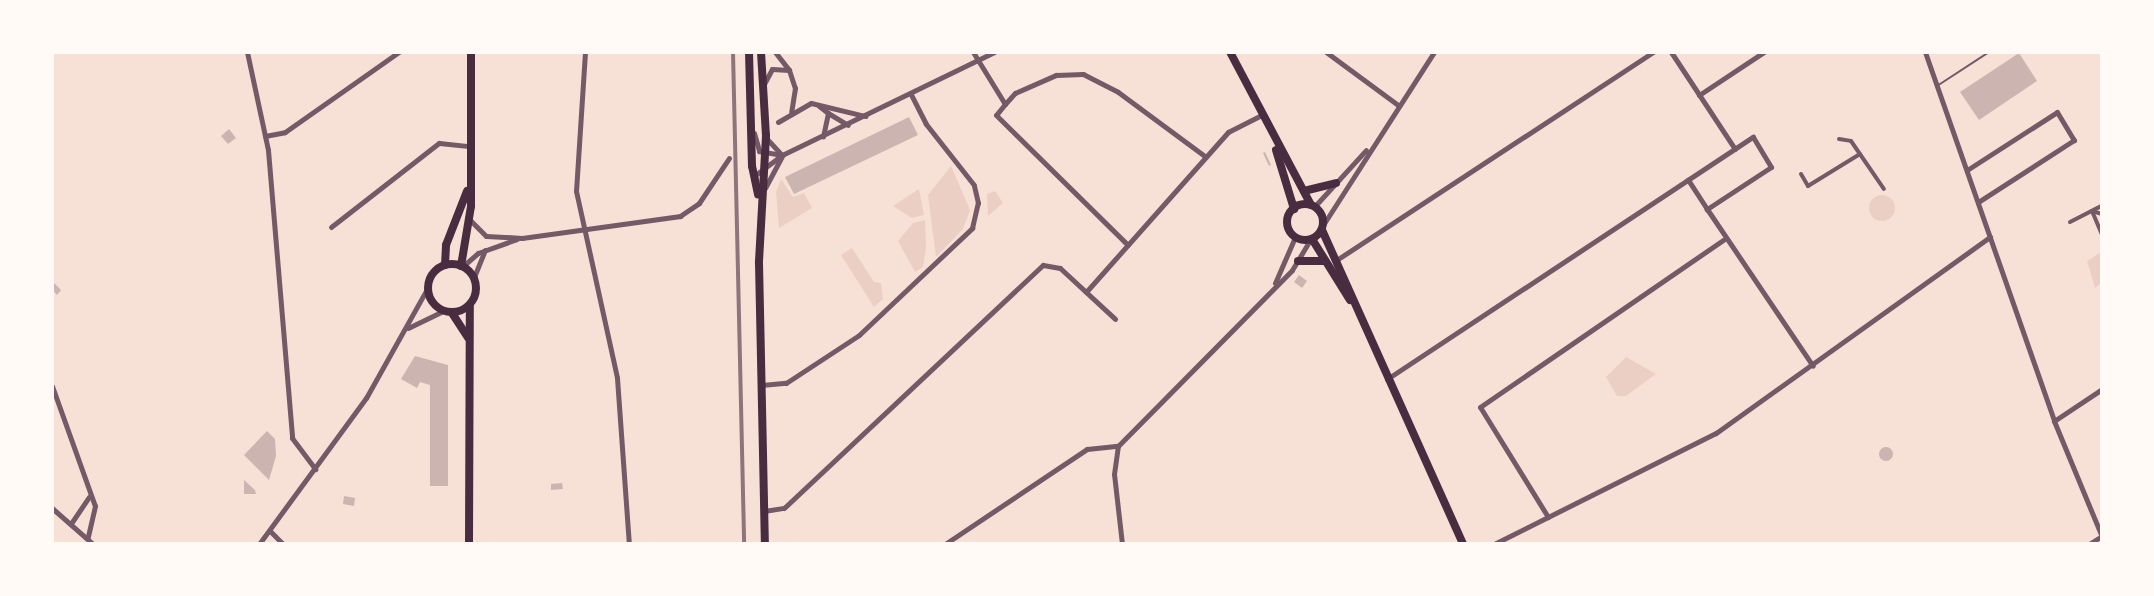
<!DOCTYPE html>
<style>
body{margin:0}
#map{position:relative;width:2154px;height:596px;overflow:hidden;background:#f7e1d7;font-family:"Noto Serif",serif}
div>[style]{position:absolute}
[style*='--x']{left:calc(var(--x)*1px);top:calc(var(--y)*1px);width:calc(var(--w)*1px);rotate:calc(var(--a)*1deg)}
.green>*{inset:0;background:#ebcfc5}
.round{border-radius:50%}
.building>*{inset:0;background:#ccb4b1}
.service>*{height:2px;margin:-1px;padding:0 1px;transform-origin:1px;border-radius:1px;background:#755966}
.pedestrian>*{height:4px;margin:-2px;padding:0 2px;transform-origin:2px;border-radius:2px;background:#755966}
.minor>*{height:5px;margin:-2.5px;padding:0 2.5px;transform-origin:2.5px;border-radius:2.5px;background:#755966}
.secondary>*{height:8px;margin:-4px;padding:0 4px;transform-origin:4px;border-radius:4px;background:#4a2c40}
.primary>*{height:8px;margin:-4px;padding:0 4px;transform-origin:4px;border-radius:4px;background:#4a2c40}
.primary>.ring{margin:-4px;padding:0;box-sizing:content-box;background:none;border:8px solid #4a2c40;border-radius:50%}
.rail>*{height:4px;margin:-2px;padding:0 2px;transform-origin:2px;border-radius:2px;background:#8f747c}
span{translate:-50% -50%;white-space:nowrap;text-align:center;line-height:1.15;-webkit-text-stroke:5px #fffaf5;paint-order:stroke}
.frame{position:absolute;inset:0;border:54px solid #fffaf5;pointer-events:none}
</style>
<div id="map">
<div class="green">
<div style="clip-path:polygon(951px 166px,970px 210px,963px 229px,936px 257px,928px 195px)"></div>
<div style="clip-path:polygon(781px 179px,793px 197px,804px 193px,812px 208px,779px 228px,776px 192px)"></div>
<div style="clip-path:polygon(919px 189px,924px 215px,912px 218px,893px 206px)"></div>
<div style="clip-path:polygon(995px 191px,1003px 203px,988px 216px,987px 194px)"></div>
<div class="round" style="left:1869px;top:195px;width:26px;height:26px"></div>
<div style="clip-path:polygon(925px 220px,926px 248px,923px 267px,915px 272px,898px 241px,913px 223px)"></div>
<div style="clip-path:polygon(852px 248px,874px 282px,881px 283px,883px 299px,874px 307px,841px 255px)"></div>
<div style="clip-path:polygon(2101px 252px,2101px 283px,2095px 288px,2087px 261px)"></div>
<div style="clip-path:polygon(1626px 357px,1656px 374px,1626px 396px,1617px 396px,1606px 377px)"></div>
</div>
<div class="building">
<div style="clip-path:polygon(2019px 53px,2037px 81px,1979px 120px,1960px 92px)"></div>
<div style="clip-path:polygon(909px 117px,918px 135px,794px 194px,785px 177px)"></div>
<div style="clip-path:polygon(229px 129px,236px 138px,228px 144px,221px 136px)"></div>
<div style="clip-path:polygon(1265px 152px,1271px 165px,1269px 166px,1263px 153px)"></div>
<div style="clip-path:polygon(1299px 275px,1307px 281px,1302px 288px,1294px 282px)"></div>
<div style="clip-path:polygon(52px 281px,61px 290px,57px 295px,52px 289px)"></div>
<div style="clip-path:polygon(415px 356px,448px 365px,448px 486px,430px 486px,430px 385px,420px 382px,417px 388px,401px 379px)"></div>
<div style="clip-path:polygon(267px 431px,275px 439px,276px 456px,269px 480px,244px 455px)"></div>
<div class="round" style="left:1879px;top:447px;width:14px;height:14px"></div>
<div style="clip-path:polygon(244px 480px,255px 490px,256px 494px,244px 494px)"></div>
<div style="clip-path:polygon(562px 483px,563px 489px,551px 490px,551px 484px)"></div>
<div style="clip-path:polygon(344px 496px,355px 498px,354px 506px,343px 504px)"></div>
</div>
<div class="service">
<div style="--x:1937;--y:86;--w:62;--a:-33.2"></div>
</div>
<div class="pedestrian">
<div style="--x:1839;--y:139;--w:12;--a:9"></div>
<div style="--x:1851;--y:141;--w:58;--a:55.5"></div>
<div style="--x:1801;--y:174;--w:14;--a:60"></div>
<div style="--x:1808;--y:186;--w:61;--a:-31.6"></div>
<div style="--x:2102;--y:214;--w:10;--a:-163"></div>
<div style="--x:2092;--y:211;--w:26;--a:67"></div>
<div style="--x:2070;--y:222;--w:36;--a:-27"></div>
</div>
<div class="minor">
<div style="--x:247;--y:52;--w:100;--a:77.9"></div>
<div style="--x:268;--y:150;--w:289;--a:85.2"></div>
<div style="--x:292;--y:438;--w:39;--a:53"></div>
<div style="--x:585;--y:52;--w:139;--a:93.7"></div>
<div style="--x:576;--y:191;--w:191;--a:77.6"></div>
<div style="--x:617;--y:378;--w:166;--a:85.9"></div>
<div style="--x:775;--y:52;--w:23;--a:52"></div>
<div style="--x:973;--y:52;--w:61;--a:58.4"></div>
<div style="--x:1005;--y:104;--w:14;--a:129"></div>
<div style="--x:996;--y:115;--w:185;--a:44.6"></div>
<div style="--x:1326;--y:52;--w:89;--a:36.4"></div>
<div style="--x:1671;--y:52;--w:116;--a:56.6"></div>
<div style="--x:1925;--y:52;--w:391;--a:70.7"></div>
<div style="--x:2054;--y:421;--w:126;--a:67.5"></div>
<div style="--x:764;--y:84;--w:17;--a:-62"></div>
<div style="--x:772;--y:69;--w:17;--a:3"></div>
<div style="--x:789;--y:70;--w:19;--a:72"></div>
<div style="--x:795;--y:88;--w:24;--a:99"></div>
<div style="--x:1699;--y:95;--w:78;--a:-33.5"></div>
<div style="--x:1005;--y:104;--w:15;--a:-48"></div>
<div style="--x:1015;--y:93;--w:45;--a:-23.7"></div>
<div style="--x:1056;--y:75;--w:27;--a:-2"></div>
<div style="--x:1083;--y:74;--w:39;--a:27"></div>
<div style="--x:1118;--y:92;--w:109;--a:36.5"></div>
<div style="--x:819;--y:106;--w:11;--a:38"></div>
<div style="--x:828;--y:113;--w:24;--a:102"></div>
<div style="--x:828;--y:113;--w:23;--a:31"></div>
<div style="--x:778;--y:122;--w:38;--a:-30"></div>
<div style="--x:811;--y:103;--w:56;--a:13.5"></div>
<div style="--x:754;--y:133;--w:19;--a:74"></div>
<div style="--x:759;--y:151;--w:22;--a:10"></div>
<div style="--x:265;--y:136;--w:20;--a:-11"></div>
<div style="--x:285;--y:132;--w:139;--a:-35.1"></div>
<div style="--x:767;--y:139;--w:22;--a:47"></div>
<div style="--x:1967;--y:170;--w:107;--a:-32.8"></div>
<div style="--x:2057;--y:112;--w:33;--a:59"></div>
<div style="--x:2074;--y:140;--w:114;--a:147.1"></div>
<div style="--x:754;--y:176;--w:35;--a:-37"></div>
<div style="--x:782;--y:155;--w:236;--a:-25.9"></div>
<div style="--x:765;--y:188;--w:36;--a:-62"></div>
<div style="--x:1314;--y:207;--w:77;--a:-47.6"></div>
<div style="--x:1707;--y:209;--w:189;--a:56"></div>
<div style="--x:469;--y:219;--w:24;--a:45"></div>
<div style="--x:486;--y:236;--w:36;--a:3"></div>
<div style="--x:522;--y:238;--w:160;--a:-7.9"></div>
<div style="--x:680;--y:216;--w:23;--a:-34"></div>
<div style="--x:699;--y:203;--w:54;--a:-56.3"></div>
<div style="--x:1323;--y:225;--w:206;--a:-57.3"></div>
<div style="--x:331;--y:227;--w:137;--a:-37.9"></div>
<div style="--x:439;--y:143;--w:30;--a:6"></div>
<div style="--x:1338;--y:259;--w:377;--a:-33.3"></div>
<div style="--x:463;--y:266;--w:20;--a:-41"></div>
<div style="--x:478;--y:253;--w:41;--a:-19.7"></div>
<div style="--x:474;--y:277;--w:29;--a:-68"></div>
<div style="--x:1275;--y:283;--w:50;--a:-66.5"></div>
<div style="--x:1086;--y:292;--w:214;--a:-48.4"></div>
<div style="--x:1228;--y:132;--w:36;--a:-27"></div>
<div style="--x:408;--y:328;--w:39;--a:-26"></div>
<div style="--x:1387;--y:379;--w:439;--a:-33.5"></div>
<div style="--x:1753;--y:137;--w:35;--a:59"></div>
<div style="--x:1771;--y:167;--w:77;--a:146.7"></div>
<div style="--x:1707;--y:209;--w:35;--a:-123"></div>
<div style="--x:761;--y:385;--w:25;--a:-5"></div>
<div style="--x:786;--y:383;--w:87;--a:-33.3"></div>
<div style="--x:859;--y:335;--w:156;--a:-43.4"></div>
<div style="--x:972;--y:228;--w:26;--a:-77"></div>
<div style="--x:978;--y:203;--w:18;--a:-103"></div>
<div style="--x:974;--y:185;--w:78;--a:-128.2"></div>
<div style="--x:926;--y:124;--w:34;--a:-117"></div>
<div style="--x:52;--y:386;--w:127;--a:70.3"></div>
<div style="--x:95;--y:506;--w:32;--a:103"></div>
<div style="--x:2054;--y:421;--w:58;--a:-33.7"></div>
<div style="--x:52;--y:508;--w:55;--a:41.3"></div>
<div style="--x:764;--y:511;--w:20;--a:-9"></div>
<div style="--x:784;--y:508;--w:355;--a:-43.2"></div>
<div style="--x:1043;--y:265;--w:17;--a:10"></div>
<div style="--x:1060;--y:268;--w:75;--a:42.8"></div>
<div style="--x:1548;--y:517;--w:129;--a:-121.7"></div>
<div style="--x:1480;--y:407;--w:298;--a:-34.5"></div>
<div style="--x:72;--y:522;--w:30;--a:-56"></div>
<div style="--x:270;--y:531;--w:18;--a:45"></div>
<div style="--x:259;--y:544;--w:181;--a:-53.8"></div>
<div style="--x:366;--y:398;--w:125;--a:-60.8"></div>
<div style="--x:945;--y:544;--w:171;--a:-33.8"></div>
<div style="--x:1087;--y:449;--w:31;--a:-6"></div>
<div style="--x:1122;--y:544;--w:70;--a:-96.5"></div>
<div style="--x:1114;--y:474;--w:28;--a:-82"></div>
<div style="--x:1118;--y:446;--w:247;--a:-45.3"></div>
<div style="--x:1292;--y:270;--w:35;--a:-59"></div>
<div style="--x:1494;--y:544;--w:248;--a:-26.6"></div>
<div style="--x:1716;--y:433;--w:337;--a:-35.6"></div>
<div style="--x:2089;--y:544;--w:15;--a:-32"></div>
</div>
<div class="secondary">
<div style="--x:749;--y:52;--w:114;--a:88.5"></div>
<div style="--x:752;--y:166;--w:29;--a:78"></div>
<div style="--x:761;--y:52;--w:84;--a:86.6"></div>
<div style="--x:766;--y:136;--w:127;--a:93.2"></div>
<div style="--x:759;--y:263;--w:281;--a:88.8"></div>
</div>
<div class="primary">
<div style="--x:1230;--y:52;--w:173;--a:62.1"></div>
<div style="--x:1276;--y:150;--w:62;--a:73"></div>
<div style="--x:1304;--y:191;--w:33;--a:-14"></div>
<div class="ring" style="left:1287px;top:204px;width:28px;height:28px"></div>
<div style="--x:1322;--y:230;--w:344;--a:65.8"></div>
<div style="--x:1312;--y:239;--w:72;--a:58.1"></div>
<div style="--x:1298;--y:261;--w:27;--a:0"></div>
<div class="ring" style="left:428px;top:264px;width:40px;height:40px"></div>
<div style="--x:445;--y:265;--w:20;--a:-87"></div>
<div style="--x:446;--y:245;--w:58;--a:-68.7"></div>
<div style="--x:461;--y:266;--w:61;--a:-80.5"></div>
<div style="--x:471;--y:206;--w:154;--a:-90"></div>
<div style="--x:452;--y:313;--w:30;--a:57"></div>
<div style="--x:469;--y:544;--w:239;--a:-89.8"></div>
</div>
<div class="rail">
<div style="--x:733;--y:52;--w:492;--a:88.7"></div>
</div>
<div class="frame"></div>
</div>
